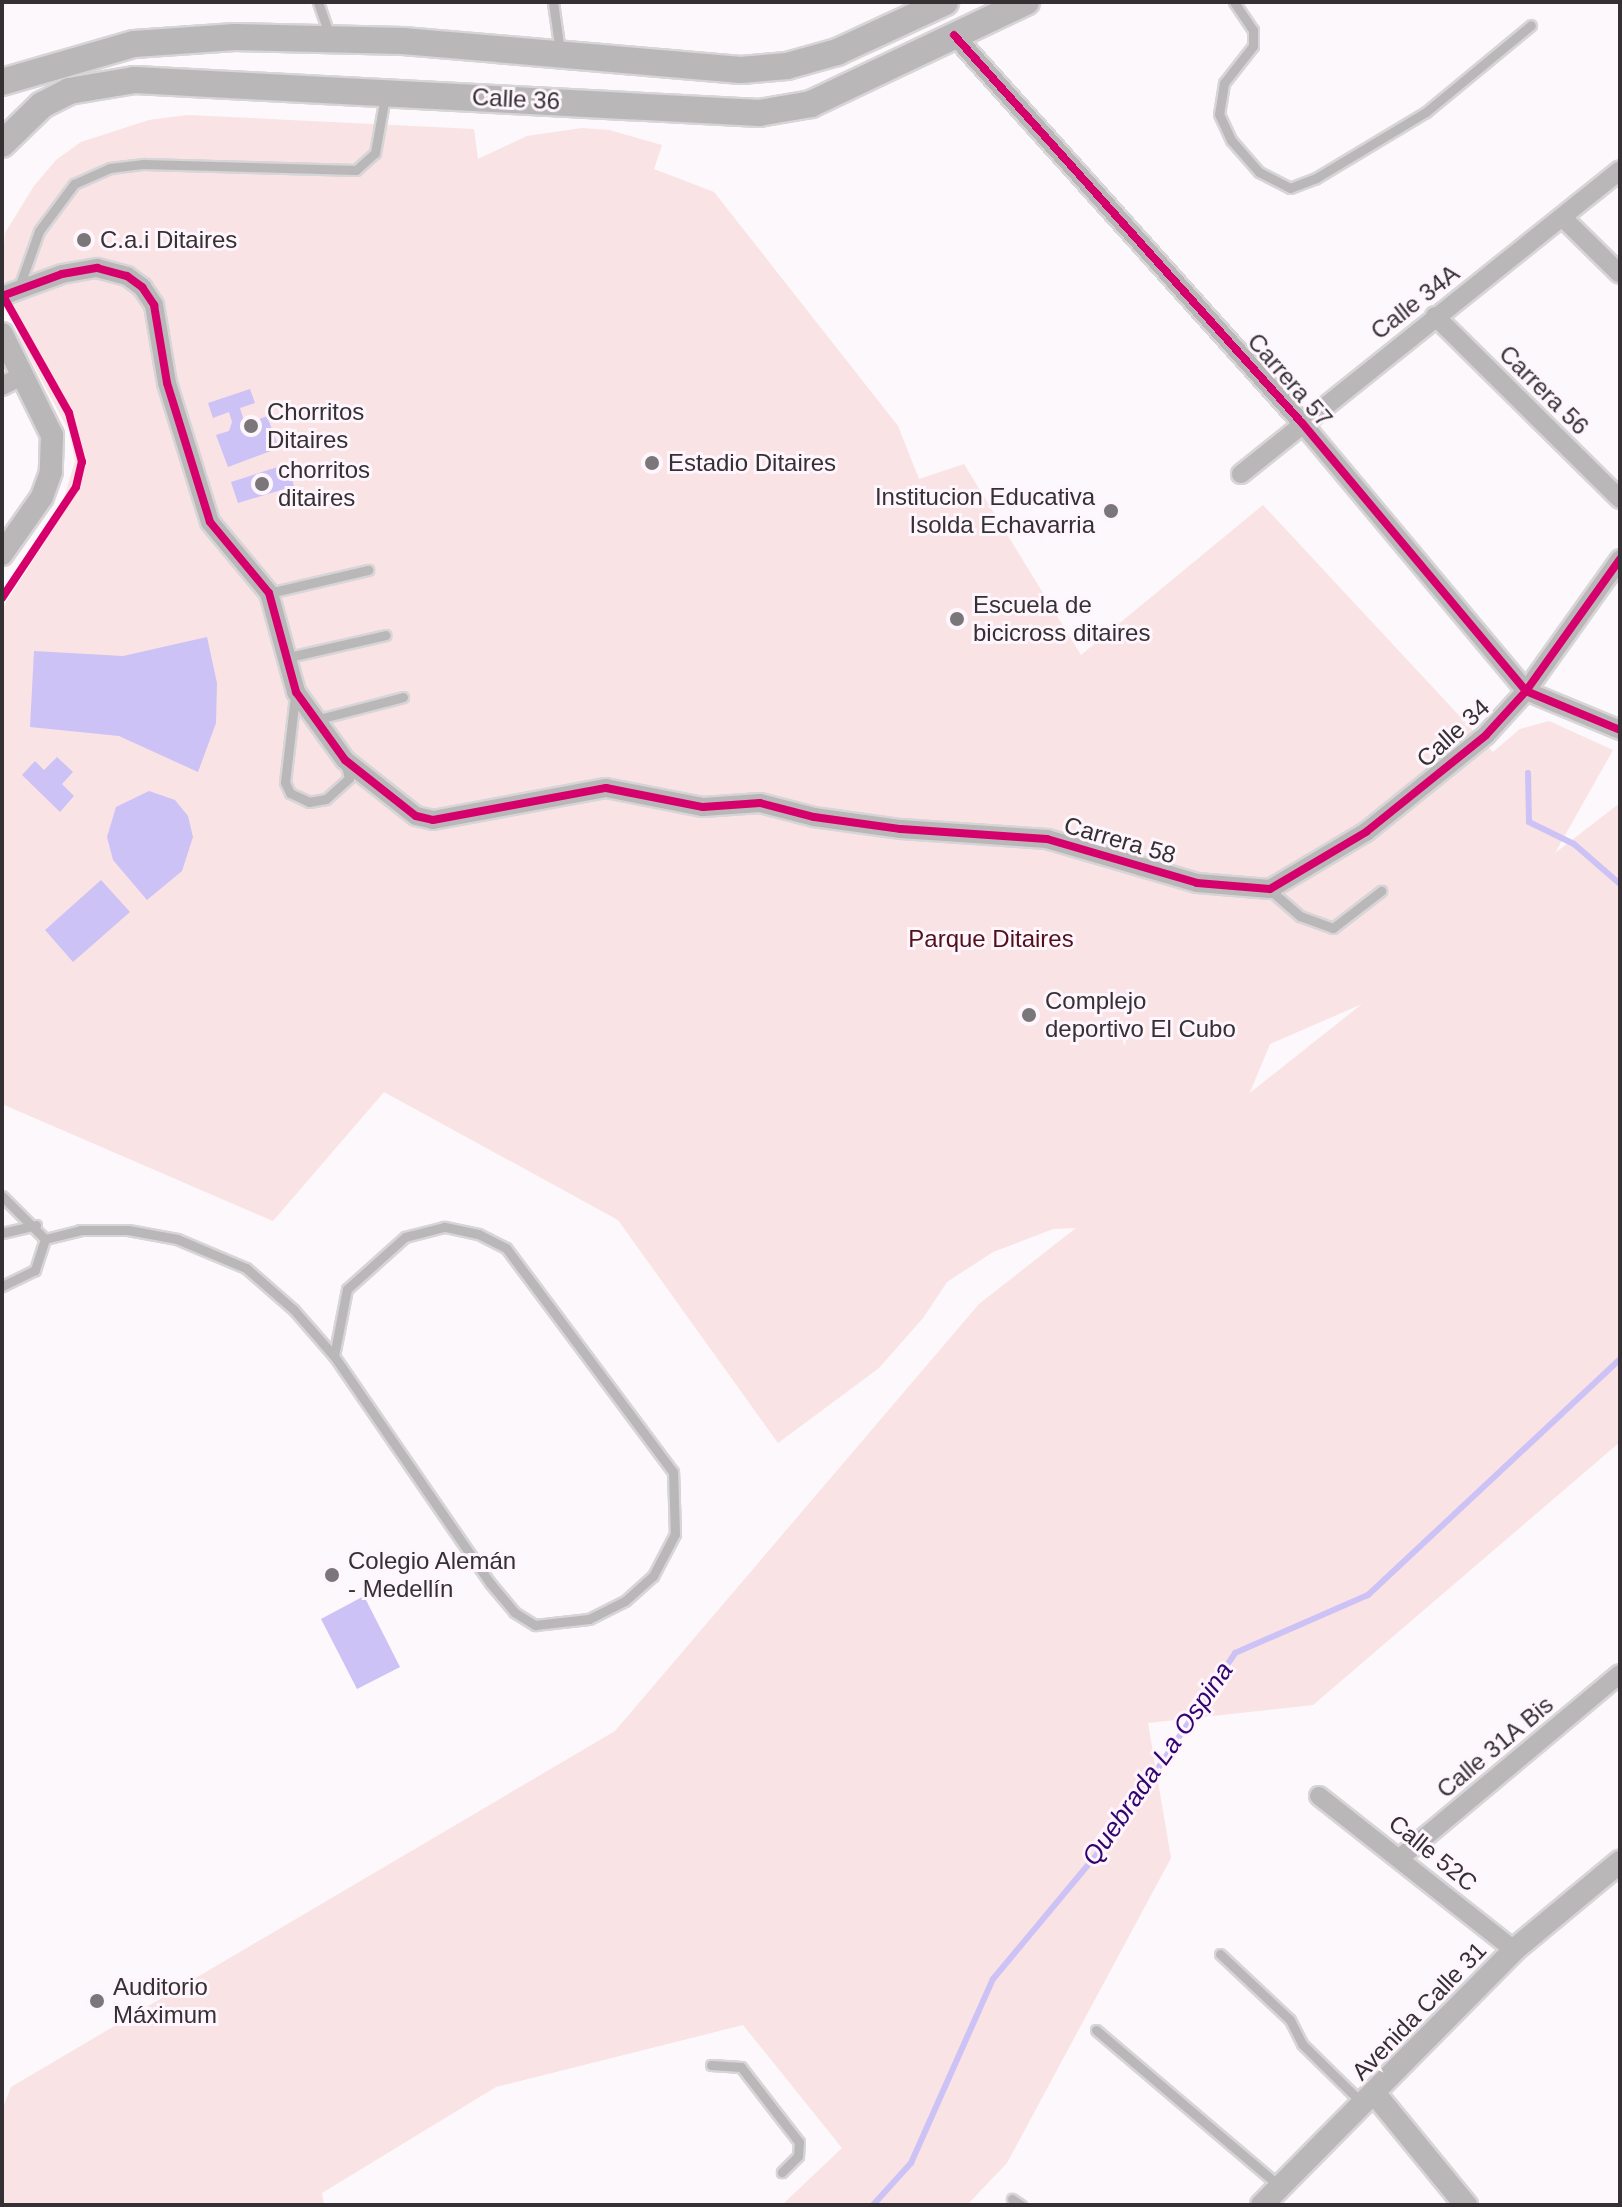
<!DOCTYPE html>
<meta charset="utf-8">
<style>
body{margin:0}
#map{position:relative;width:1622px;height:2207px;overflow:hidden;background:#fcf8fb;font-family:Arial,sans-serif}
div>[style]{position:absolute}
[style*='--x']{left:calc(var(--x)*1px);top:calc(var(--y)*1px);width:calc(var(--w)*1px);rotate:calc(var(--a)*1deg)}
.green>*{inset:0;background:#f9e3e4}
.water>*{inset:0;background:#ccc2f5}
.stream>*{height:6px;margin:-3px;padding:0 3px;transform-origin:3px;border-radius:3px;background:#ccc2f5}
.roads{filter:drop-shadow(2px 0 #d7d5d7) drop-shadow(-2px 0 #d7d5d7) drop-shadow(0 2px #d7d5d7) drop-shadow(0 -2px #d7d5d7)}
.service>*{height:9px;margin:-4.5px;padding:0 4.5px;transform-origin:4.5px;border-radius:4.5px;background:#bab7b9}
.minor>*{height:18px;margin:-9px;padding:0 9px;transform-origin:9px;border-radius:9px;background:#bab7b9}
.tertiary>*{height:22px;margin:-11px;padding:0 11px;transform-origin:11px;border-radius:11px;background:#bab7b9}
.secondary>*{height:26px;margin:-13px;padding:0 13px;transform-origin:13px;border-radius:13px;background:#bab7b8}
.cycleway>*{height:8px;margin:-4px;padding:0 4px;transform-origin:4px;border-radius:4px;background:#d6006c}
.dots>*{width:22px;height:22px;translate:-50% -50%;box-sizing:border-box;border:4px solid #fef6fc;border-radius:50%}
span{translate:-50% -50%;white-space:nowrap;text-align:center;line-height:1.15;-webkit-text-stroke:6px #fef6fc;paint-order:stroke}
.street-label{font-size:24px;color:#343033}
.poi-label{font-size:24px;color:#343033}
.left{translate:0 -50%;text-align:left}
.right{translate:-100% -50%;text-align:right}
.park-label{font-size:24px;color:#51101a}
.water-label{font-size:26px;color:#330371;font-style:italic}
.frame{position:absolute;inset:0;border:4px solid #343033;pointer-events:none}
</style>
<div id="map">
<div class="green">
<div style="clip-path:polygon(evenodd,187px 115px,474px 129px,478px 159px,527px 136px,582px 128px,609px 130px,662px 145px,654px 169px,714px 192px,898px 426px,919px 479px,964px 464px,1081px 655px,1263px 505px,1493px 752px,1520px 729px,1549px 721px,1613px 750px,1555px 853px,1620px 803px,1620px 1442px,1313px 1705px,1148px 1723px,1171px 1858px,1007px 2163px,967px 2205px,782px 2205px,842px 2148px,743px 2025px,496px 2087px,322px 2193px,324px 2205px,2px 2205px,2px 2110px,11px 2087px,615px 1731px,979px 1304px,1076px 1228px,1053px 1229px,993px 1252px,947px 1282px,923px 1318px,879px 1368px,778px 1443px,618px 1220px,384px 1092px,273px 1221px,2px 1104px,2px 608px,56px 525px,75px 461px,69px 431px,19px 338px,2px 271px,5px 233px,34px 186px,56px 160px,81px 142px,149px 120px,187px 115px,1362px 1004px,1251px 1092px,1250px 1092px,1270px 1044px,1362px 1004px)"></div>
</div>
<div class="water">
<div style="clip-path:polygon(250px 389px,255px 403px,240px 408px,243px 418px,252px 422px,267px 416px,279px 448px,228px 467px,216px 435px,229px 431px,232px 422px,229px 412px,213px 418px,208px 403px)"></div>
<div style="clip-path:polygon(287px 464px,294px 486px,238px 503px,231px 482px)"></div>
<div style="clip-path:polygon(207px 637px,217px 683px,216px 723px,198px 772px,119px 736px,30px 727px,34px 651px,123px 656px)"></div>
<div style="clip-path:polygon(57px 757px,73px 772px,62px 784px,74px 796px,60px 812px,22px 775px,35px 761px,44px 770px)"></div>
<div style="clip-path:polygon(149px 791px,175px 800px,188px 816px,193px 837px,182px 871px,147px 900px,113px 860px,107px 837px,116px 807px)"></div>
<div style="clip-path:polygon(101px 880px,130px 912px,73px 962px,45px 930px)"></div>
<div style="clip-path:polygon(364px 1596px,400px 1667px,357px 1689px,321px 1619px)"></div>
</div>
<div class="stream">
<div style="--x:1528;--y:773;--w:49;--a:88.8"></div>
<div style="--x:1529;--y:822;--w:50;--a:26.1"></div>
<div style="--x:1574;--y:844;--w:61;--a:41"></div>
<div style="--x:873;--y:2205;--w:57;--a:-47.9"></div>
<div style="--x:911;--y:2163;--w:201;--a:-66"></div>
<div style="--x:993;--y:1979;--w:189;--a:-50.2"></div>
<div style="--x:1114;--y:1834;--w:218;--a:-56.2"></div>
<div style="--x:1235;--y:1653;--w:145;--a:-23.6"></div>
<div style="--x:1368;--y:1595;--w:345;--a:-43.1"></div>
</div>
<div class="roads">
<div class="service">
<div style="--x:318;--y:2;--w:37;--a:71"></div>
<div style="--x:553;--y:2;--w:50;--a:82"></div>
<div style="--x:1234;--y:2;--w:34;--a:56"></div>
<div style="--x:1253;--y:30;--w:16;--a:90"></div>
<div style="--x:1253;--y:46;--w:47;--a:128.1"></div>
<div style="--x:1224;--y:83;--w:31;--a:99"></div>
<div style="--x:1219;--y:114;--w:29;--a:65"></div>
<div style="--x:1231;--y:140;--w:43;--a:48.8"></div>
<div style="--x:1259;--y:172;--w:35;--a:27"></div>
<div style="--x:1290;--y:188;--w:28;--a:-21"></div>
<div style="--x:1316;--y:178;--w:128;--a:-31"></div>
<div style="--x:1426;--y:112;--w:136;--a:-39.6"></div>
<div style="--x:19;--y:287;--w:59;--a:-70.3"></div>
<div style="--x:39;--y:231;--w:59;--a:-53.3"></div>
<div style="--x:74;--y:184;--w:39;--a:-24"></div>
<div style="--x:110;--y:168;--w:34;--a:-7"></div>
<div style="--x:144;--y:164;--w:212;--a:1.6"></div>
<div style="--x:356;--y:170;--w:25;--a:-42"></div>
<div style="--x:375;--y:153;--w:58;--a:-80"></div>
<div style="--x:269;--y:593;--w:102;--a:-13.1"></div>
<div style="--x:289;--y:657;--w:99;--a:-12.8"></div>
<div style="--x:295;--y:696;--w:87;--a:96.6"></div>
<div style="--x:285;--y:782;--w:12;--a:66"></div>
<div style="--x:290;--y:793;--w:21;--a:25"></div>
<div style="--x:309;--y:802;--w:17;--a:-10"></div>
<div style="--x:326;--y:799;--w:31;--a:-42"></div>
<div style="--x:349;--y:778;--w:16;--a:-104"></div>
<div style="--x:315;--y:720;--w:91;--a:-14.6"></div>
<div style="--x:1270;--y:890;--w:40;--a:41"></div>
<div style="--x:1300;--y:916;--w:35;--a:20"></div>
<div style="--x:1333;--y:928;--w:61;--a:-37.6"></div>
<div style="--x:2;--y:1196;--w:61;--a:45"></div>
<div style="--x:45;--y:1239;--w:33;--a:108"></div>
<div style="--x:35;--y:1270;--w:37;--a:154"></div>
<div style="--x:2;--y:1233;--w:35;--a:-13"></div>
<div style="--x:45;--y:1239;--w:36;--a:-14"></div>
<div style="--x:80;--y:1230;--w:48;--a:0"></div>
<div style="--x:128;--y:1230;--w:50;--a:10.4"></div>
<div style="--x:177;--y:1239;--w:75;--a:22.8"></div>
<div style="--x:246;--y:1268;--w:64;--a:41.2"></div>
<div style="--x:294;--y:1310;--w:61;--a:49"></div>
<div style="--x:334;--y:1356;--w:275;--a:55.5"></div>
<div style="--x:490;--y:1583;--w:38;--a:50"></div>
<div style="--x:514;--y:1612;--w:25;--a:32"></div>
<div style="--x:535;--y:1625;--w:54;--a:-6.3"></div>
<div style="--x:589;--y:1619;--w:40;--a:-26.6"></div>
<div style="--x:625;--y:1601;--w:38;--a:-42"></div>
<div style="--x:653;--y:1576;--w:47;--a:-62.4"></div>
<div style="--x:675;--y:1534;--w:62;--a:-91.8"></div>
<div style="--x:673;--y:1472;--w:279;--a:-126.7"></div>
<div style="--x:506;--y:1248;--w:31;--a:-153"></div>
<div style="--x:478;--y:1234;--w:35;--a:-168"></div>
<div style="--x:444;--y:1227;--w:40;--a:165.6"></div>
<div style="--x:405;--y:1237;--w:78;--a:138.1"></div>
<div style="--x:347;--y:1289;--w:68;--a:101"></div>
<div style="--x:1220;--y:1954;--w:96;--a:43.3"></div>
<div style="--x:1290;--y:2020;--w:27;--a:63"></div>
<div style="--x:1302;--y:2044;--w:86;--a:44.5"></div>
<div style="--x:1096;--y:2030;--w:240;--a:40.4"></div>
<div style="--x:711;--y:2065;--w:30;--a:4"></div>
<div style="--x:741;--y:2067;--w:95;--a:52.3"></div>
<div style="--x:799;--y:2142;--w:14;--a:94"></div>
<div style="--x:798;--y:2156;--w:23;--a:135"></div>
<div style="--x:1012;--y:2199;--w:11;--a:34"></div>
</div>
<div class="minor">
<div style="--x:954;--y:35;--w:521;--a:48.11"></div>
<div style="--x:1302;--y:423;--w:349;--a:50.1"></div>
<div style="--x:1526;--y:691;--w:102;--a:22.5"></div>
<div style="--x:1564;--y:219;--w:78;--a:44.5"></div>
<div style="--x:2;--y:296;--w:64;--a:-20.1"></div>
<div style="--x:62;--y:274;--w:36;--a:-10"></div>
<div style="--x:97;--y:268;--w:31;--a:15"></div>
<div style="--x:127;--y:276;--w:19;--a:36"></div>
<div style="--x:142;--y:287;--w:22;--a:56"></div>
<div style="--x:154;--y:305;--w:79;--a:80.5"></div>
<div style="--x:167;--y:383;--w:145;--a:72.8"></div>
<div style="--x:210;--y:522;--w:92;--a:50.3"></div>
<div style="--x:269;--y:593;--w:103;--a:74.7"></div>
<div style="--x:296;--y:692;--w:84;--a:54.2"></div>
<div style="--x:345;--y:760;--w:90;--a:38.3"></div>
<div style="--x:416;--y:816;--w:17;--a:13"></div>
<div style="--x:433;--y:820;--w:176;--a:-10.5"></div>
<div style="--x:606;--y:788;--w:99;--a:11.1"></div>
<div style="--x:703;--y:807;--w:57;--a:-4"></div>
<div style="--x:760;--y:803;--w:56;--a:14.5"></div>
<div style="--x:814;--y:817;--w:88;--a:7.9"></div>
<div style="--x:901;--y:829;--w:146;--a:3.9"></div>
<div style="--x:1047;--y:839;--w:156;--a:16.3"></div>
<div style="--x:1197;--y:883;--w:73;--a:4.7"></div>
<div style="--x:1270;--y:889;--w:112;--a:-30.7"></div>
<div style="--x:1366;--y:832;--w:154;--a:-38.9"></div>
<div style="--x:1486;--y:735;--w:59;--a:-47.7"></div>
<div style="--x:1526;--y:691;--w:162;--a:-54.5"></div>
<div style="--x:1435;--y:316;--w:260;--a:44.7"></div>
<div style="--x:2;--y:386;--w:22;--a:-27"></div>
<div style="--x:1241;--y:474;--w:486;--a:-38.7"></div>
<div style="--x:1319;--y:1796;--w:248;--a:38.3"></div>
<div style="--x:1401;--y:1857;--w:285;--a:-39.9"></div>
</div>
<div class="tertiary">
<div style="--x:2;--y:334;--w:113;--a:63.7"></div>
<div style="--x:52;--y:435;--w:37;--a:92"></div>
<div style="--x:51;--y:472;--w:27;--a:110"></div>
<div style="--x:42;--y:497;--w:70;--a:125.1"></div>
<div style="--x:1375;--y:2094;--w:144;--a:50.7"></div>
<div style="--x:1262;--y:2205;--w:359;--a:-45.3"></div>
<div style="--x:1514;--y:1950;--w:138;--a:-39.7"></div>
</div>
<div class="secondary">
<div style="--x:2;--y:82;--w:137;--a:-16.1"></div>
<div style="--x:134;--y:44;--w:101;--a:-4"></div>
<div style="--x:235;--y:37;--w:168;--a:1.4"></div>
<div style="--x:403;--y:41;--w:339;--a:4.9"></div>
<div style="--x:741;--y:70;--w:46;--a:-5"></div>
<div style="--x:787;--y:66;--w:52;--a:-15.6"></div>
<div style="--x:837;--y:52;--w:119;--a:-24.8"></div>
<div style="--x:2;--y:144;--w:56;--a:-44.3"></div>
<div style="--x:42;--y:105;--w:30;--a:-27"></div>
<div style="--x:69;--y:91;--w:67;--a:-9.5"></div>
<div style="--x:135;--y:80;--w:625;--a:3.03"></div>
<div style="--x:759;--y:113;--w:53;--a:-9.8"></div>
<div style="--x:811;--y:104;--w:238;--a:-25.4"></div>
</div>
</div>
<div class="cycleway">
<div style="--x:954;--y:35;--w:521;--a:48.11"></div>
<div style="--x:1302;--y:423;--w:349;--a:50.1"></div>
<div style="--x:1526;--y:691;--w:102;--a:22.5"></div>
<div style="--x:2;--y:296;--w:64;--a:-20.1"></div>
<div style="--x:62;--y:274;--w:36;--a:-10"></div>
<div style="--x:97;--y:268;--w:31;--a:15"></div>
<div style="--x:127;--y:276;--w:19;--a:36"></div>
<div style="--x:142;--y:287;--w:22;--a:56"></div>
<div style="--x:154;--y:305;--w:79;--a:80.5"></div>
<div style="--x:167;--y:383;--w:145;--a:72.8"></div>
<div style="--x:210;--y:522;--w:92;--a:50.3"></div>
<div style="--x:269;--y:593;--w:103;--a:74.7"></div>
<div style="--x:296;--y:692;--w:84;--a:54.2"></div>
<div style="--x:345;--y:760;--w:90;--a:38.3"></div>
<div style="--x:416;--y:816;--w:17;--a:13"></div>
<div style="--x:433;--y:820;--w:176;--a:-10.5"></div>
<div style="--x:606;--y:788;--w:99;--a:11.1"></div>
<div style="--x:703;--y:807;--w:57;--a:-4"></div>
<div style="--x:760;--y:803;--w:56;--a:14.5"></div>
<div style="--x:814;--y:817;--w:88;--a:7.9"></div>
<div style="--x:901;--y:829;--w:146;--a:3.9"></div>
<div style="--x:1047;--y:839;--w:156;--a:16.3"></div>
<div style="--x:1197;--y:883;--w:73;--a:4.7"></div>
<div style="--x:1270;--y:889;--w:112;--a:-30.7"></div>
<div style="--x:1366;--y:832;--w:154;--a:-38.9"></div>
<div style="--x:1486;--y:735;--w:59;--a:-47.7"></div>
<div style="--x:1526;--y:691;--w:162;--a:-54.5"></div>
<div style="--x:2;--y:598;--w:133;--a:-56.3"></div>
<div style="--x:76;--y:487;--w:26;--a:-77"></div>
<div style="--x:82;--y:462;--w:51;--a:-104.9"></div>
<div style="--x:69;--y:413;--w:134;--a:-119.4"></div>
</div>
<div class="dots">
<div style="left:84px;top:240px;background:#7a7679"></div>
<div style="left:251px;top:426px;background:#7a7679"></div>
<div style="left:652px;top:463px;background:#7a7679"></div>
<div style="left:262px;top:484px;background:#7a7679"></div>
<div style="left:1111px;top:511px;background:#7a7679"></div>
<div style="left:957px;top:619px;background:#7a7679"></div>
<div style="left:1029px;top:1015px;background:#7a7679"></div>
<div style="left:332px;top:1575px;background:#7a7679"></div>
<div style="left:97px;top:2001px;background:#7a7679"></div>
</div>
<div class="street-label">
<span style="left:516px;top:99px;rotate:3deg">Calle 36</span>
<span style="left:1415px;top:302px;rotate:-38deg">Calle 34A</span>
<span style="left:1290px;top:380px;rotate:49deg">Carrera 57</span>
<span style="left:1544px;top:390px;rotate:45deg">Carrera 56</span>
<span style="left:1453px;top:733px;rotate:-42deg">Calle 34</span>
<span style="left:1120px;top:840px;rotate:16deg">Carrera 58</span>
<span style="left:1495px;top:1747px;rotate:-40deg">Calle 31A Bis</span>
<span style="left:1433px;top:1853px;rotate:39deg">Calle 52C</span>
<span style="left:1419px;top:2011px;rotate:-46deg">Avenida Calle 31</span>
</div>
<div class="poi-label">
<span class="left" style="left:100px;top:240px">C.a.i Ditaires</span>
<span class="left" style="left:267px;top:426px">Chorritos<br>Ditaires</span>
<span class="left" style="left:668px;top:463px">Estadio Ditaires</span>
<span class="left" style="left:278px;top:484px">chorritos<br>ditaires</span>
<span class="right" style="left:1095px;top:511px">Institucion Educativa<br>Isolda Echavarria</span>
<span class="left" style="left:973px;top:619px">Escuela de<br>bicicross ditaires</span>
<span class="left" style="left:1045px;top:1015px">Complejo<br>deportivo El Cubo</span>
<span class="left" style="left:348px;top:1575px">Colegio Alemán<br>- Medellín</span>
<span class="left" style="left:113px;top:2001px">Auditorio<br>Máximum</span>
</div>
<div class="park-label">
<span style="left:991px;top:939px">Parque Ditaires</span>
</div>
<div class="water-label">
<span style="left:1158px;top:1764px;rotate:-55deg">Quebrada La Ospina</span>
</div>
<div class="frame"></div>
</div>
